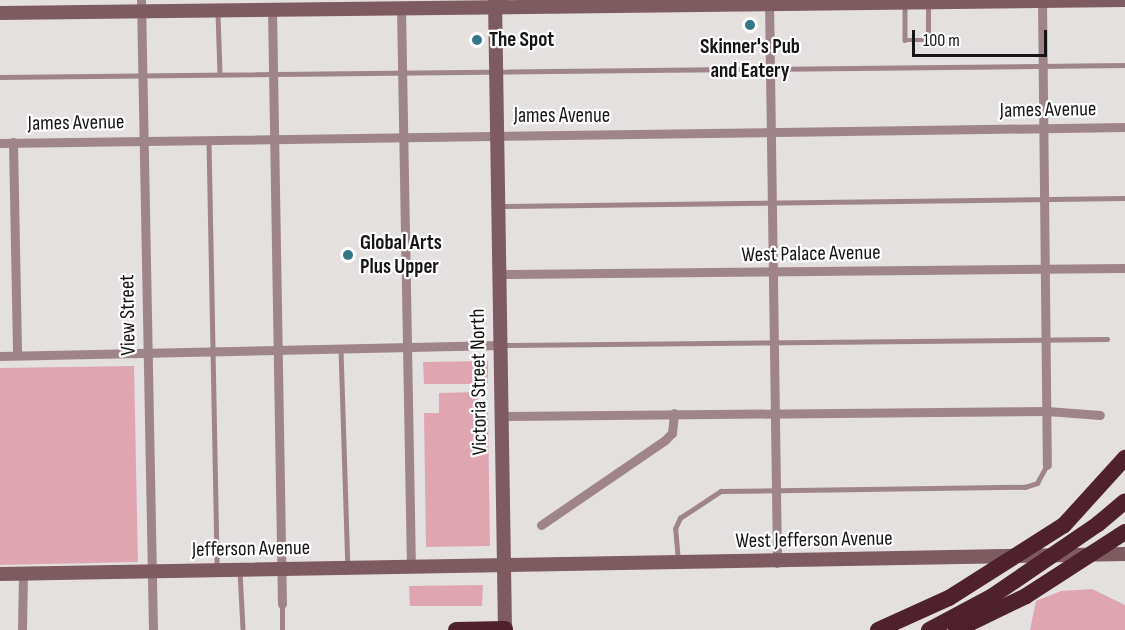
<!DOCTYPE html>
<style>
body{margin:0}
#map{position:relative;width:1125px;height:630px;overflow:hidden;background:#e4e0e0;font-family:"Sofia Sans Condensed",sans-serif}
div>[style]{position:absolute}
[style*='--x']{left:calc(var(--x)*1px);top:calc(var(--y)*1px);width:calc(var(--w)*1px);rotate:calc(var(--a)*1deg)}
.green>*{inset:0;background:#dfa6b2}
.lane>*{height:4.5px;margin:-2.25px;padding:0 2.25px;transform-origin:2.25px;border-radius:2.25px;background:#9f858a}
.street>*{height:9px;margin:-4.5px;padding:0 4.5px;transform-origin:4.5px;border-radius:4.5px;background:#9f858a}
.secondary>*{height:14px;margin:-7px;padding:0 7px;transform-origin:7px;border-radius:7px;background:#7e5a61}
.highway>*{height:16px;margin:-8px;padding:0 8px;transform-origin:8px;border-radius:8px;background:#4f202d}
.highway-bridge>*{height:16px;margin:-8px;padding:0 8px;transform-origin:8px;border-radius:8px;background:#4f202d}
.dots>*{width:16px;height:16px;translate:-50% -50%;box-sizing:border-box;border:3px solid #fff;border-radius:50%}
span{translate:-50% -50%;white-space:nowrap;text-align:center;line-height:1.15;-webkit-text-stroke:4.5px #fff;paint-order:stroke}
.poi-label{font-size:21px;color:#161415;font-weight:700}
.left{translate:0 -50%;text-align:left}
.street-label{font-size:21px;color:#161415}
.scale{position:absolute;left:912px;top:30px;width:135px;height:27px;box-sizing:border-box;border:3px solid #161415;border-top:0;padding-left:8px;font-size:18px;line-height:21px;white-space:nowrap;color:#161415;-webkit-text-stroke:4px #fff;paint-order:stroke}
</style>
<div id="map">
<div class="green">
<div style="clip-path:polygon(488px 361px,488px 384px,424px 384px,423px 362px)"></div>
<div style="clip-path:polygon(134px 366px,138px 562px,0 565px,0 368px)"></div>
<div style="clip-path:polygon(478px 392px,478px 409px,466px 412px,488px 412px,490px 546px,426px 547px,424px 413px,439px 413px,439px 393px)"></div>
<div style="clip-path:polygon(483px 585px,482px 606px,410px 606px,409px 586px)"></div>
<div style="clip-path:polygon(1092px 589px,1125px 605px,1125px 630px,1030px 630px,1036px 601px,1061px 591px)"></div>
</div>
<div class="lane">
<div style="--x:905;--y:4;--w:36;--a:90"></div>
<div style="--x:905;--y:40;--w:23;--a:0"></div>
<div style="--x:928;--y:40;--w:37;--a:-90"></div>
<div style="--x:218;--y:13;--w:60;--a:88.1"></div>
<div style="--x:0;--y:77;--w:1125;--a:-0.61"></div>
<div style="--x:209;--y:141;--w:427;--a:88.9"></div>
<div style="--x:500;--y:206;--w:625;--a:-0.73"></div>
<div style="--x:504;--y:345;--w:603;--a:-0.57"></div>
<div style="--x:341;--y:349;--w:217;--a:88.2"></div>
<div style="--x:678;--y:561;--w:32;--a:-95"></div>
<div style="--x:675;--y:529;--w:12;--a:-66"></div>
<div style="--x:680;--y:518;--w:49;--a:-33.4"></div>
<div style="--x:721;--y:491;--w:304;--a:-0.8"></div>
<div style="--x:1025;--y:487;--w:13;--a:-18"></div>
<div style="--x:1037;--y:483;--w:21;--a:-61"></div>
<div style="--x:240;--y:571;--w:57;--a:87"></div>
<div style="--x:282;--y:630;--w:26;--a:-90"></div>
</div>
<div class="street">
<div style="--x:141;--y:0;--w:630;--a:88.91"></div>
<div style="--x:1042;--y:0;--w:465;--a:89.4"></div>
<div style="--x:769;--y:1;--w:562;--a:89.18"></div>
<div style="--x:401;--y:8;--w:559;--a:88.98"></div>
<div style="--x:272;--y:9;--w:595;--a:89.04"></div>
<div style="--x:13;--y:142;--w:213;--a:88.9"></div>
<div style="--x:0;--y:143;--w:1125;--a:-0.81"></div>
<div style="--x:498;--y:274;--w:627;--a:-0.55"></div>
<div style="--x:0;--y:356;--w:500;--a:-1.26"></div>
<div style="--x:501;--y:416;--w:546;--a:-0.52"></div>
<div style="--x:1047;--y:411;--w:53;--a:4.3"></div>
<div style="--x:541;--y:525;--w:150;--a:-34.4"></div>
<div style="--x:665;--y:440;--w:10;--a:-45"></div>
<div style="--x:672;--y:433;--w:20;--a:-84"></div>
<div style="--x:22;--y:630;--w:56;--a:-89"></div>
</div>
<div class="secondary">
<div style="--x:495;--y:0;--w:630;--a:89.09"></div>
<div style="--x:0;--y:13;--w:1125;--a:-0.66"></div>
<div style="--x:0;--y:574;--w:1125;--a:-1.02"></div>
</div>
<div class="highway">
<div style="--x:1098;--y:524;--w:35;--a:-40"></div>
<div style="--x:1064;--y:525;--w:91;--a:-47.7"></div>
<div style="--x:456;--y:630;--w:49;--a:-1.2"></div>
<div style="--x:878;--y:630;--w:78;--a:-24.3"></div>
<div style="--x:929;--y:630;--w:70;--a:-28"></div>
<div style="--x:956;--y:630;--w:78;--a:-25.9"></div>
</div>
<div class="highway-bridge">
<div style="--x:1026;--y:596;--w:118;--a:-32.9"></div>
<div style="--x:991;--y:597;--w:130;--a:-34.3"></div>
<div style="--x:949;--y:598;--w:136;--a:-32.4"></div>
</div>
<div class="dots">
<div style="left:750px;top:25px;background:#347787"></div>
<div style="left:477px;top:40px;background:#347787"></div>
<div style="left:348px;top:255px;background:#347787"></div>
</div>
<div class="poi-label">
<span class="left" style="left:489px;top:40px">The Spot</span>
<span style="left:750px;top:59px">Skinner's Pub<br>and Eatery</span>
<span class="left" style="left:360px;top:255px">Global Arts<br>Plus Upper</span>
</div>
<div class="street-label">
<span style="left:1048px;top:110px;rotate:-1deg">James Avenue</span>
<span style="left:562px;top:116px">James Avenue</span>
<span style="left:76px;top:123px;rotate:-1deg">James Avenue</span>
<span style="left:811px;top:254px;rotate:-1deg">West Palace Avenue</span>
<span style="left:128px;top:315px;rotate:-91deg">View Street</span>
<span style="left:479px;top:382px;rotate:-91deg">Victoria Street North</span>
<span style="left:814px;top:540px;rotate:-1deg">West Jefferson Avenue</span>
<span style="left:251px;top:549px;rotate:-1deg">Jefferson Avenue</span>
</div>
<div class="scale">100 m</div>
</div>
